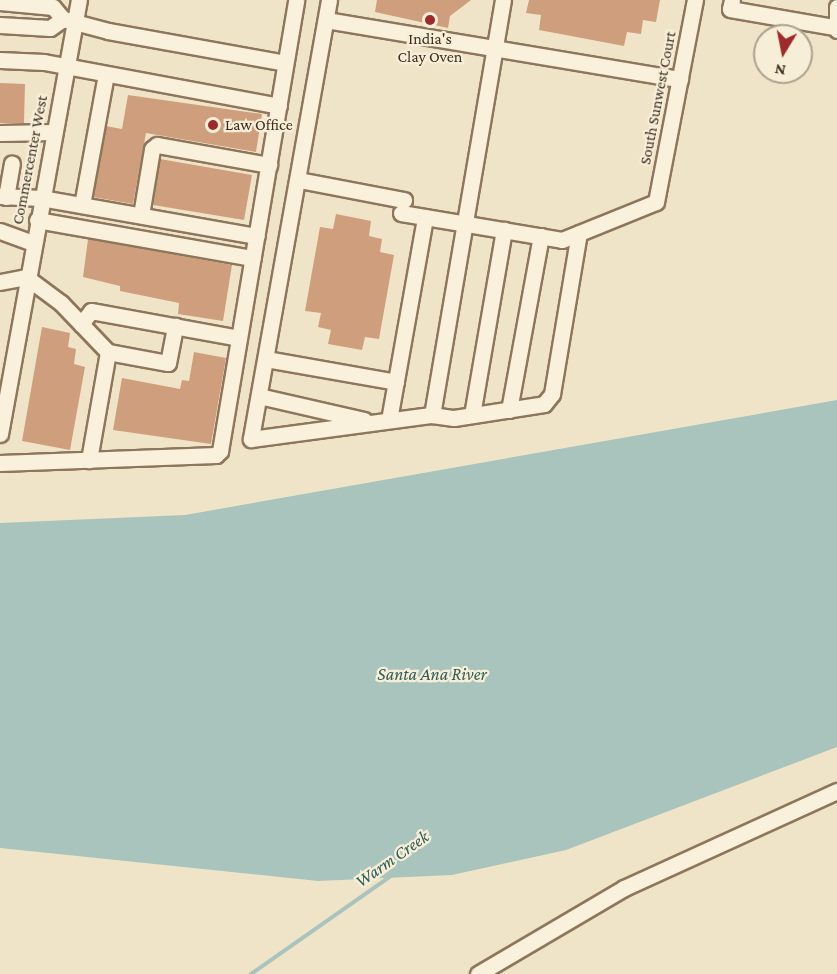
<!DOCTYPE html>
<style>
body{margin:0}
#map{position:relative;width:837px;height:974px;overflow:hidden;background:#f0e4c8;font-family:"Crimson Pro",serif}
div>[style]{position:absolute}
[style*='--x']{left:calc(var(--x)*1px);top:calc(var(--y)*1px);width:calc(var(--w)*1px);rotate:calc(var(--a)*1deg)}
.water>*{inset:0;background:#a9c4bc}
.stream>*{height:4px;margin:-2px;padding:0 2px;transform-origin:2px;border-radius:2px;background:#a9c4bc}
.building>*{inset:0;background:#cf9f7d}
.roads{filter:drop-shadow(2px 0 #8d765c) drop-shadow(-2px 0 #8d765c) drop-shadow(0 2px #8d765c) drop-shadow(0 -2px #8d765c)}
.minor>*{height:15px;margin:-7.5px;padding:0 7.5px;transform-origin:7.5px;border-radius:7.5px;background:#faf1dc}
.dots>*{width:16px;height:16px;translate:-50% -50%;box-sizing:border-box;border:3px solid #f7eed8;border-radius:50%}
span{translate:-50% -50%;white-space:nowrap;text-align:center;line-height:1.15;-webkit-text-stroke:4.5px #f7eed8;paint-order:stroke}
.poi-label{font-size:16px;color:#3d2e20}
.left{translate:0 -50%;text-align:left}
.street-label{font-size:16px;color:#3d2e20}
.water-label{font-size:18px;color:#2f5d5a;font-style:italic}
.north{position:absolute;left:753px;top:24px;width:60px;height:60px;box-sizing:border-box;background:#f7eed8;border:2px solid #ada18e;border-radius:50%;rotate:190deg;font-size:16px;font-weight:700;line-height:24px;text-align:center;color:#3d2e20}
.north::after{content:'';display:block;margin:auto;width:21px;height:27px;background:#9e2a2b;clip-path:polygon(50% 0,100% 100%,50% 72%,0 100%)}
</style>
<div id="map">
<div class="water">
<div style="clip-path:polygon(837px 400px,837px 747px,566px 850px,452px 875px,318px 881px,0 848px,0 523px,185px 515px)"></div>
</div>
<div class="stream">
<div style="--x:251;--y:974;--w:171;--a:-35"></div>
</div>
<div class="building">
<div style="clip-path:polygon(377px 0,471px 0,450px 16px,448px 28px,375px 12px)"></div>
<div style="clip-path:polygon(529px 0,660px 0,656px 22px,643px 20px,641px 34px,627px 32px,624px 46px,539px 30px,541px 15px,526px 13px)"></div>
<div style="clip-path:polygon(0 83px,25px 84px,24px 123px,0 123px)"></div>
<div style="clip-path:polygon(128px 95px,262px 114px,256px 152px,146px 133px,133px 204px,93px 197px,106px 126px,122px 129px)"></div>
<div style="clip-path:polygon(160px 159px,252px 175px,244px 220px,153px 205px)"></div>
<div style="clip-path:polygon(336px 214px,371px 221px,369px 236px,382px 239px,380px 252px,394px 255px,379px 339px,365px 337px,362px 350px,328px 344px,331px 330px,318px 327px,321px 313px,305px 311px,320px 227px,333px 229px)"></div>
<div style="clip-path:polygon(88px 239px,232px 265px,223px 321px,178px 314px,179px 303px,120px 291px,120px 286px,83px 277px)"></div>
<div style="clip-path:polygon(42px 327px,70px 333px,68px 347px,76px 349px,74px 364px,85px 367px,70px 450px,22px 441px)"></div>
<div style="clip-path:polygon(194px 352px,226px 358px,211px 444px,113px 430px,122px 378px,180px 389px,182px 380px,189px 381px)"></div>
</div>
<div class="roads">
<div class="minor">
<div style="--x:329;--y:0;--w:446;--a:100.1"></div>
<div style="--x:251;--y:439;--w:183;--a:-7.6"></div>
<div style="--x:432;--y:415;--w:421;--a:-80.3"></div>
<div style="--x:732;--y:0;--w:9;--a:103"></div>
<div style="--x:730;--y:9;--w:106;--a:9.8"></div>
<div style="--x:0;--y:2;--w:53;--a:5.4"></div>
<div style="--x:53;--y:7;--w:16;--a:50"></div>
<div style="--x:63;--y:19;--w:47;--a:14.9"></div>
<div style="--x:108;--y:31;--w:180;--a:10.2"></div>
<div style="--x:837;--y:7;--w:23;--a:90"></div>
<div style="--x:326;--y:20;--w:359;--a:9.5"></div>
<div style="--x:0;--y:25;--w:50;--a:3.4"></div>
<div style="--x:50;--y:28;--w:16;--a:-35"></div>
<div style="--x:0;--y:60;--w:44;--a:2.6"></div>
<div style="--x:44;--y:62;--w:239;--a:10.6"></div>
<div style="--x:0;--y:133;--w:54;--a:-1.1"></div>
<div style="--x:299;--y:180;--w:107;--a:10.8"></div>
<div style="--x:0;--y:196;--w:41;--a:2.8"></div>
<div style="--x:41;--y:198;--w:219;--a:10"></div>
<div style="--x:6;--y:197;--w:34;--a:-80"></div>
<div style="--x:82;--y:205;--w:133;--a:-79.6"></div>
<div style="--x:401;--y:213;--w:163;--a:9.5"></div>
<div style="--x:562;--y:240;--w:101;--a:-22"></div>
<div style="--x:656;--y:202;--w:206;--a:-79.1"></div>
<div style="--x:141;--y:215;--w:67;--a:-80.5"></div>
<div style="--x:152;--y:149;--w:6;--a:-39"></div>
<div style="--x:157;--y:145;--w:114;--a:10.1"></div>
<div style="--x:37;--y:220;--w:219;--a:10"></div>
<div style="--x:0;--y:231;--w:35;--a:20"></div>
<div style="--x:0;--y:282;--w:26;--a:-11"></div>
<div style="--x:26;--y:277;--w:44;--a:36.6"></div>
<div style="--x:61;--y:303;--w:68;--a:46.2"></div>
<div style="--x:108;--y:352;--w:110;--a:100"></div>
<div style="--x:81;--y:324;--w:16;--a:-52"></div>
<div style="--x:91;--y:311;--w:150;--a:10.3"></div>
<div style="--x:108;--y:352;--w:61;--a:10.4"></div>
<div style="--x:168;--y:363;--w:38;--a:-79"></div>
<div style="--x:266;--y:359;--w:132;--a:10"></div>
<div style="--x:259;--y:396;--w:108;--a:12.9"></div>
<div style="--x:509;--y:410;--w:177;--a:-79.6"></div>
<div style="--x:432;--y:415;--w:22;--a:8"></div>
<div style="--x:454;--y:418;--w:91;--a:-8.8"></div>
<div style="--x:544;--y:404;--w:13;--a:-51"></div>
<div style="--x:552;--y:394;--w:163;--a:-80.5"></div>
<div style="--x:472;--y:415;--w:188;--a:-80.2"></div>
<div style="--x:389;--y:420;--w:206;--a:-79.9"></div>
<div style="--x:0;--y:434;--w:441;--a:-79.7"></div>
<div style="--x:0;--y:463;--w:216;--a:-2.1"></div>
<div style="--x:216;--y:455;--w:6;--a:-45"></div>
<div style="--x:220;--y:451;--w:457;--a:-80.4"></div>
<div style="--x:478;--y:974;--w:169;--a:-30.5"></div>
<div style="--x:624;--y:888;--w:234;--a:-24.5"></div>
</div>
</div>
<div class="dots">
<div style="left:430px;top:20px;background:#9e2a2b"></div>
<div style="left:213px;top:125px;background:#9e2a2b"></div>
</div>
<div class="poi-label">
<span style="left:430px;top:48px">India's<br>Clay Oven</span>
<span class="left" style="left:225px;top:125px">Law Office</span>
</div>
<div class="street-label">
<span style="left:658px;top:98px;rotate:-79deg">South Sunwest Court</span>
<span style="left:30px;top:160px;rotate:-79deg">Commercenter West</span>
</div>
<div class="water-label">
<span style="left:432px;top:674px">Santa Ana River</span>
<span style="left:392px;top:859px;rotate:-35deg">Warm Creek</span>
</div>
<div class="north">N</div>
</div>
